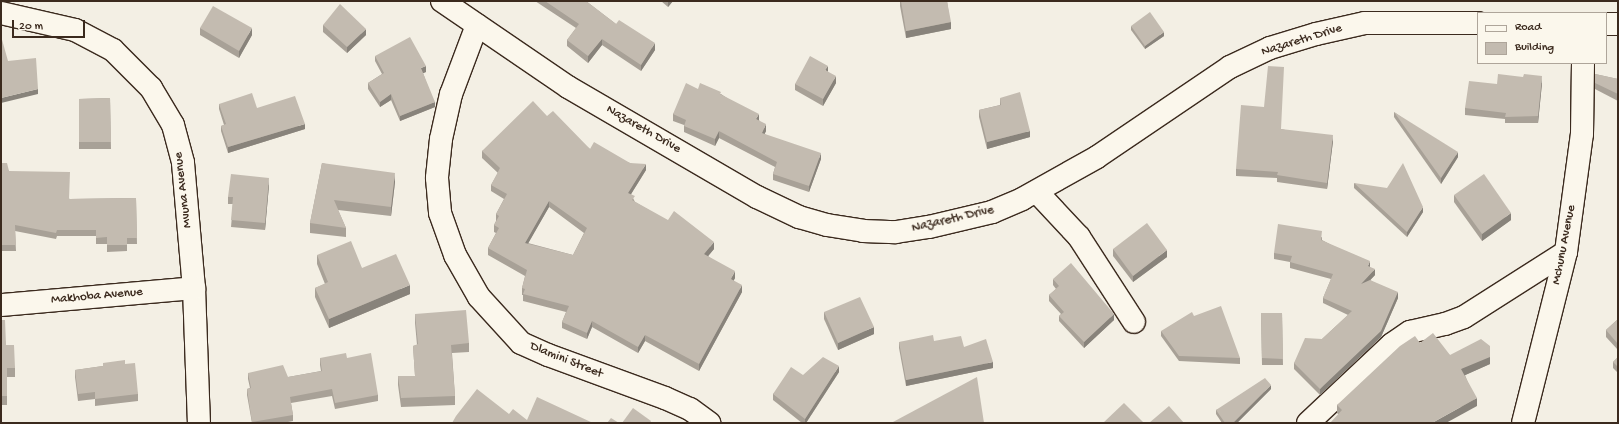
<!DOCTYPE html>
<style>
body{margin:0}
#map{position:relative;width:1619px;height:424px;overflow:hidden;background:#f3efe4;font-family:"Gochi Hand",sans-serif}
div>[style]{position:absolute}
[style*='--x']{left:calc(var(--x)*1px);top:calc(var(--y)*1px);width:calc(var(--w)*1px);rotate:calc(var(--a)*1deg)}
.roads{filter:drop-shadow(1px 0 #3b2a1e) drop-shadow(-1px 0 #3b2a1e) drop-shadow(0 1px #3b2a1e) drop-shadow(0 -1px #3b2a1e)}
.minor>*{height:22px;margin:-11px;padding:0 11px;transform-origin:11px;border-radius:11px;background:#fbf7ec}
.wall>*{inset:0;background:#a8a197}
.shaded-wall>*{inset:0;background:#88837b}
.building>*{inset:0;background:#c3bbb0}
span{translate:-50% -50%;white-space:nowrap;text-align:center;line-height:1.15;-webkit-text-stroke:3.5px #fbf7ec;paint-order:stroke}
.street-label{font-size:13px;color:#3b2a1e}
.frame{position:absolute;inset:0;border:2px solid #3b2a1e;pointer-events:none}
.legend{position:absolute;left:1477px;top:12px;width:130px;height:52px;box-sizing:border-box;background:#fbf7ec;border:1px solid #aea59a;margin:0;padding:5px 7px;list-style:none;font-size:12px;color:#3b2a1e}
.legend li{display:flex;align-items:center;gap:8px;height:20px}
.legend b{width:20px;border:1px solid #aea59a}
.scale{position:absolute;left:12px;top:20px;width:73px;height:18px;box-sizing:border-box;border:2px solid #3b2a1e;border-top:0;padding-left:5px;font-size:12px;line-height:14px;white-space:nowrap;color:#3b2a1e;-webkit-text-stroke:3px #fbf7ec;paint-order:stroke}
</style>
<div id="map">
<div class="roads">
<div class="minor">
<div style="--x:442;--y:1;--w:153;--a:34.3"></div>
<div style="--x:568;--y:87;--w:219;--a:30.2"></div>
<div style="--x:757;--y:197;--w:47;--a:25.5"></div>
<div style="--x:799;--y:217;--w:29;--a:16"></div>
<div style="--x:827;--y:225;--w:36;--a:9"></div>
<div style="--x:863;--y:231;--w:33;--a:2"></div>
<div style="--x:896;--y:232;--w:33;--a:-9"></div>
<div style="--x:929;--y:227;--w:65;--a:-13.4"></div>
<div style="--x:992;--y:212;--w:33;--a:-23"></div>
<div style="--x:1022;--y:199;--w:86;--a:-29.2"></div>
<div style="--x:1097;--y:157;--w:161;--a:-34.1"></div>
<div style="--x:1230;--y:67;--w:44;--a:-25.4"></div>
<div style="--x:1270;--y:48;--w:48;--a:-16.9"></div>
<div style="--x:1316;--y:34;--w:50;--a:-12.7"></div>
<div style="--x:1365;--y:23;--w:113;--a:0"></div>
<div style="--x:1;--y:13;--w:76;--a:12.9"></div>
<div style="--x:75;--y:30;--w:43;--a:27.8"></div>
<div style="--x:113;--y:50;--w:54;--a:45"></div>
<div style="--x:151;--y:88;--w:43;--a:59.3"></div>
<div style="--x:173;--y:125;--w:39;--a:75"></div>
<div style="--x:183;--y:163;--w:125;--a:85"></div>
<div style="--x:194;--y:288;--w:135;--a:87.9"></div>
<div style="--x:1606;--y:24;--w:12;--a:0"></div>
<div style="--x:477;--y:25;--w:74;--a:110.6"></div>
<div style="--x:451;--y:94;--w:46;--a:102.5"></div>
<div style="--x:441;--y:139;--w:39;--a:96"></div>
<div style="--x:437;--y:178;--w:35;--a:85"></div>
<div style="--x:440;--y:213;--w:45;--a:70.3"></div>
<div style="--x:455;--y:255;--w:48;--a:60.3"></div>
<div style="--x:479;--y:297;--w:62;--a:47.6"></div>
<div style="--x:521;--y:343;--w:30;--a:24"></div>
<div style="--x:548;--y:355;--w:125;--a:20.2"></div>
<div style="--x:665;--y:398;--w:27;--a:24"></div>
<div style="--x:690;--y:409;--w:24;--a:36"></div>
<div style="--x:1037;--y:192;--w:62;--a:47"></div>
<div style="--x:1079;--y:237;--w:101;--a:57.1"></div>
<div style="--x:1;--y:305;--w:194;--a:-5"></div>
<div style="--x:1308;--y:423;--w:115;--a:-43.2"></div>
<div style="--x:1392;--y:344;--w:22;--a:-34"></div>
<div style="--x:1410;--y:332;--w:36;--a:-13"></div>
<div style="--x:1445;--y:324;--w:20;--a:-20"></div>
<div style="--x:1464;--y:317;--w:121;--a:-32.5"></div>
<div style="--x:1523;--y:423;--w:176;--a:-75.9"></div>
<div style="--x:1566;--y:252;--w:119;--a:-82.3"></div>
<div style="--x:1582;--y:134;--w:71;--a:-89.2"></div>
</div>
</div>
<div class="wall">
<div style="clip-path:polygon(535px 1px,586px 1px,616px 24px,655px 50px,641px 71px,602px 45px,588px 63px,567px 46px,567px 40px,576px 28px)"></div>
<div style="clip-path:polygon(661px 1px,673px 1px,668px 7px)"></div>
<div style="clip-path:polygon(900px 1px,947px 1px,951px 29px,906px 38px,900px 6px)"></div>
<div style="clip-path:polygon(323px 25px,366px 35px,347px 53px,323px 32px)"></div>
<div style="clip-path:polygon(1131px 26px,1164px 36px,1145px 49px,1131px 30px)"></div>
<div style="clip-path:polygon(200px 28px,252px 35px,239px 58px,200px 35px)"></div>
<div style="clip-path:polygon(375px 56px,426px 72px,423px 73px,435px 107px,400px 121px,391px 100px,380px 107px,368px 89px,368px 83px,382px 74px,375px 61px)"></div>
<div style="clip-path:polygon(828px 72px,836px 83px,823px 106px,795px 90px,795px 84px)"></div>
<div style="clip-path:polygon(1595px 74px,1618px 79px,1618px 101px,1595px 89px)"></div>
<div style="clip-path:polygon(1542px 83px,1538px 123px,1505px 123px,1505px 119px,1465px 115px,1465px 108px,1497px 84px)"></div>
<div style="clip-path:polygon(698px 89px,721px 94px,759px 120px,766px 131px,764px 134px,821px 159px,809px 192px,773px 180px,773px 174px,775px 167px,719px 138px,715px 146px,684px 132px,684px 125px,673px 121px,673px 114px)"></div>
<div style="clip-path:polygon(110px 98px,111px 149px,79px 149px,79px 99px)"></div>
<div style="clip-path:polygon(1000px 98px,1030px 137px,987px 149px,979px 117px,979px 110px,1000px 105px)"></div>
<div style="clip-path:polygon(219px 104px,257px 108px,305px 129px,228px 153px,221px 131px,221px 126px,224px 125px,219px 109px)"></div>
<div style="clip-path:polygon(1394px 112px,1458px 157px,1441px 184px,1394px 117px)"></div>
<div style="clip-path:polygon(evenodd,547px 116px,590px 149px,630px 163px,646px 170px,631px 194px,635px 202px,714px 249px,708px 256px,735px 278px,733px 281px,742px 292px,699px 371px,645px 341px,638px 353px,592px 327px,587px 339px,562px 328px,562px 322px,566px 312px,523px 301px,523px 295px,522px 295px,522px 288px,525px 276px,488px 255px,488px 248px,496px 233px,494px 232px,494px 225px,496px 221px,496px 214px,504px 199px,491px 191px,491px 185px,498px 173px,482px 158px,482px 151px,547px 116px,549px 207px,584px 233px,573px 255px,528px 243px,549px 207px)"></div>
<div style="clip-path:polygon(1281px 129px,1333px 141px,1327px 189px,1277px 182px,1277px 178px,1236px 176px,1236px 169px)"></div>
<div style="clip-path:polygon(1px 163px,9px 171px,70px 199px,136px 198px,137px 244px,127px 244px,127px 251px,107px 252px,107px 244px,96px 244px,96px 236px,57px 236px,56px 239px,15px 231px,16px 251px,1px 251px)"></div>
<div style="clip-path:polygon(322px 163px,395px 182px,391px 216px,338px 210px,346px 228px,346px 237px,310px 233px,310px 223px)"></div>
<div style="clip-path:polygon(1354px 183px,1423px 212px,1407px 237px,1354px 188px)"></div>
<div style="clip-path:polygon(269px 185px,265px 230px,231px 227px,233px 204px,228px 204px,228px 197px)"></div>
<div style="clip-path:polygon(1454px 195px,1511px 220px,1482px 241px,1454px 202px)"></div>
<div style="clip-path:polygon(1322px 237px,1322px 240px,1370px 266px,1370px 267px,1375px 275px,1370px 280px,1398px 298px,1381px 337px,1320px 395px,1294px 369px,1294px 363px,1322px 339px,1348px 315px,1323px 303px,1323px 298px,1331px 279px,1290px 268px,1290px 262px,1274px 259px,1274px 253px)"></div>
<div style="clip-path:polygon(1113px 249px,1167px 257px,1133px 282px,1113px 256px)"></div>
<div style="clip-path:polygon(317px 255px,362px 268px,410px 294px,329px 328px,315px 297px,315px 288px,325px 284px,317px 264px)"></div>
<div style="clip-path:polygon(1053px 279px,1114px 320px,1084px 348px,1059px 321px,1059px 316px,1061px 314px,1049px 301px,1049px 295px,1056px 289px,1053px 285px)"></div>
<div style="clip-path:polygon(824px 312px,874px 334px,838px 350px,824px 319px)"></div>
<div style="clip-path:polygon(1261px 313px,1282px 313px,1283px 365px,1262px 365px)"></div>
<div style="clip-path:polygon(415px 314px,469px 343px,469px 352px,452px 353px,455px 396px,455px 405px,401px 407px,398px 385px,398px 376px,415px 376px,413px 346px,417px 345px,415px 323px)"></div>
<div style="clip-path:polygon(1618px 319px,1618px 350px,1606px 337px,1606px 330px)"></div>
<div style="clip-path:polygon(1px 320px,6px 345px,15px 368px,15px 377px,7px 377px,7px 405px,1px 405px)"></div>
<div style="clip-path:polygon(1161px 331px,1240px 358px,1240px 364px,1179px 361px,1161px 336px)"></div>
<div style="clip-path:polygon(934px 341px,964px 347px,993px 368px,906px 386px,899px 348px,899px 342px)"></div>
<div style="clip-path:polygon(1420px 343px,1450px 355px,1490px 364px,1465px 375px,1477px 406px,1338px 414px,1337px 413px,1337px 405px)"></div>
<div style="clip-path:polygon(1618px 357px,1618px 373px,1613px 368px,1613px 362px)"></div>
<div style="clip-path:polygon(320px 358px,347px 358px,378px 395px,378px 401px,335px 409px,332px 396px,291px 403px,293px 415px,293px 421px,283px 423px,252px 423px,247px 395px,247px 389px,250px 388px,248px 379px,248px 373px,288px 377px,321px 371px,320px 365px)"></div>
<div style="clip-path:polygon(103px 363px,125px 364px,138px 394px,138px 401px,95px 406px,95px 399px,78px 401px,75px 377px,75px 370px,103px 366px)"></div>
<div style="clip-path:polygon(839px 372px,806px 423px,802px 423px,773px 400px,773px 394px,803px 375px)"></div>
<div style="clip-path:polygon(1271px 389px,1237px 423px,1222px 423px,1216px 414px,1216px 410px)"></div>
</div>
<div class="shaded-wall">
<div style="clip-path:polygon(668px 1px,673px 1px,668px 7px)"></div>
<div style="clip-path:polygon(951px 22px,951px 29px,906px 38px,906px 31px)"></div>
<div style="clip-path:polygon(252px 28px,252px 35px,239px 58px,239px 51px)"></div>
<div style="clip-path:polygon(366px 29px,366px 35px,347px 53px,347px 47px)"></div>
<div style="clip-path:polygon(1164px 32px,1164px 36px,1145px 49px,1145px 46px)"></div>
<div style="clip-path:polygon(602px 39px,602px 45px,588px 63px,588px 56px)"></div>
<div style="clip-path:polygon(655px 43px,655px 50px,641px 71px,641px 65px)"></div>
<div style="clip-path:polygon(426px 66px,426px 72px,421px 74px,421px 68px)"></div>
<div style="clip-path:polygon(828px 66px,828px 72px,825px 70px)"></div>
<div style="clip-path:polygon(836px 76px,836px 83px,823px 106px,823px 99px)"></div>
<div style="clip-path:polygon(1542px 76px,1542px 83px,1538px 123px,1538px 116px)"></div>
<div style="clip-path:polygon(38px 89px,38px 94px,1px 103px,1px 98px)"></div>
<div style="clip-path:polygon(391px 94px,391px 100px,380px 107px,380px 102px)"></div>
<div style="clip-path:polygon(435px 102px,435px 107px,400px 121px,400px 116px)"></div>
<div style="clip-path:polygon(759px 114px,759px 121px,756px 119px)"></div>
<div style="clip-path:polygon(305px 124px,305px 129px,228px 153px,228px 147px)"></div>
<div style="clip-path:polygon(766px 124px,766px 131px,762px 140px,762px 133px)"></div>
<div style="clip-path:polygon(719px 131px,719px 138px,715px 146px,715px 139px)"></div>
<div style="clip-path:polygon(1030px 131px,1030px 137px,987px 149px,987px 142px)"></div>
<div style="clip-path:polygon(1333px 135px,1333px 141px,1327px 189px,1327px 183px)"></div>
<div style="clip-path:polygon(1458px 152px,1458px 157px,1441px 184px,1441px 178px)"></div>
<div style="clip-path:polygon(821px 153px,821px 159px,809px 192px,809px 186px)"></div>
<div style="clip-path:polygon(646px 164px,646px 170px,628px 199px,628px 193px)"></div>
<div style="clip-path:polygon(395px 173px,395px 182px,391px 216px,391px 207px)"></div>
<div style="clip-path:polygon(269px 178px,269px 185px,265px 230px,265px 223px)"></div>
<div style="clip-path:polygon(549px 201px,549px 207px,525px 249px,525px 243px)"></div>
<div style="clip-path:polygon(1423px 207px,1423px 212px,1407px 237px,1407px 232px)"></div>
<div style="clip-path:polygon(1511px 213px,1511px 220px,1482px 241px,1482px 234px)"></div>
<div style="clip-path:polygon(714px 242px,714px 249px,704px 261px,704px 254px)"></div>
<div style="clip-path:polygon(1167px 250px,1167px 257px,1133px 282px,1133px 276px)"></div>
<div style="clip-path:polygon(1370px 261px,1370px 266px,1368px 272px,1368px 266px)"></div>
<div style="clip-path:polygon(1375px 269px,1375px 275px,1361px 290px,1361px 284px)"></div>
<div style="clip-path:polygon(735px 271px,735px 278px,731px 286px,731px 279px)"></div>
<div style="clip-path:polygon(410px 285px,410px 294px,329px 328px,329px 319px)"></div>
<div style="clip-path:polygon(742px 285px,742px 292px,699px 371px,699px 364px)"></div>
<div style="clip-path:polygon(1398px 292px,1398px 298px,1381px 337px,1320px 395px,1320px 389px)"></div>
<div style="clip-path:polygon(1114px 314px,1114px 320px,1084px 348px,1084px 342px)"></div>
<div style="clip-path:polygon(592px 321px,592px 327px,587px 339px,587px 333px)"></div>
<div style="clip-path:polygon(874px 327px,874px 334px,838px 350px,838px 343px)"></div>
<div style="clip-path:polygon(645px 335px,645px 341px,638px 353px,638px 347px)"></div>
<div style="clip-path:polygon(1490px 346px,1490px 364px,1461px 377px,1461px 369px)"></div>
<div style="clip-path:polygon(993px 362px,993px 368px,906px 386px,906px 380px)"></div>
<div style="clip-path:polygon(839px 366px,839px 372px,806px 423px,805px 423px,805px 419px)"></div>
<div style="clip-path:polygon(1271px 385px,1271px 389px,1237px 423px,1233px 423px)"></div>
<div style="clip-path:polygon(1477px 398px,1477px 406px,1446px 423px,1432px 423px)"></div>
</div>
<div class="building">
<div style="clip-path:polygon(545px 1px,586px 1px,616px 24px,619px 20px,655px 43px,641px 65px,602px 39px,588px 56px,567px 40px,579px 24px)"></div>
<div style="clip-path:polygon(901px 1px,947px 1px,951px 22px,906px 31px)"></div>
<div style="clip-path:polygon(340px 4px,366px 29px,347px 47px,323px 25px)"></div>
<div style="clip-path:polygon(213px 6px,252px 28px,239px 51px,200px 28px)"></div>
<div style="clip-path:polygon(1150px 12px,1164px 32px,1145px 46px,1131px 26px)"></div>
<div style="clip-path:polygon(1px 36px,8px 61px,36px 58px,38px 89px,1px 98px)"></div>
<div style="clip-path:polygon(410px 37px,426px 66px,421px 68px,435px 102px,400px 116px,391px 94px,380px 102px,368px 83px,384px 73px,375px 56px)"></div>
<div style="clip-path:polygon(810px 56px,828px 66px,825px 70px,836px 76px,823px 99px,795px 84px)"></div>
<div style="clip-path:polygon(1268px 66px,1284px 67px,1281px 129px,1333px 135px,1327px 183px,1277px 175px,1278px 172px,1236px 169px,1241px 105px,1264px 107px)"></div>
<div style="clip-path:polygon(1498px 74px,1523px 77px,1524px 74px,1542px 76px,1538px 116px,1505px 117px,1506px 113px,1465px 108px,1469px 81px,1497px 84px)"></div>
<div style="clip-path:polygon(1595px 74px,1618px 79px,1618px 94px,1595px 83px)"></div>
<div style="clip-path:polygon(686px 83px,698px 89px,700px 83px,721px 92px,720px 94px,759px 114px,756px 119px,766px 124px,762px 133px,821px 153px,809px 186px,773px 174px,777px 162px,719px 131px,715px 139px,684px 126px,686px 120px,673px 114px)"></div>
<div style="clip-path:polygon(1020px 92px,1030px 131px,987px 142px,979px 110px,1001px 105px,1000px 98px)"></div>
<div style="clip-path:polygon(252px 93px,257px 108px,295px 96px,305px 124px,228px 147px,221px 126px,226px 124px,219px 104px)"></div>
<div style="clip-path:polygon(110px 98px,111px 142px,79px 142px,79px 99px)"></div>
<div style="clip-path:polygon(evenodd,533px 101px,547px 116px,553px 111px,590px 149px,594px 142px,630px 163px,646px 164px,628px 193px,635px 196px,632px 200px,668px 220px,674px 211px,714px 242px,704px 254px,735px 271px,731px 279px,742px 285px,699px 364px,645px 335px,638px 347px,592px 321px,587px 333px,562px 322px,569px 306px,523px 294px,525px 289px,522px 288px,527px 270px,488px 248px,499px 228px,494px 225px,499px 216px,496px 214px,507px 194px,491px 185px,500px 168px,482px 151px,533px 101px,549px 201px,587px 228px,573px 255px,525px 243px,549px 201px)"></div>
<div style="clip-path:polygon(1394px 112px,1458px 152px,1441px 178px)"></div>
<div style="clip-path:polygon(1px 163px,7px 163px,9px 171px,70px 172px,69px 199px,136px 198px,137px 238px,127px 238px,127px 245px,107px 245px,107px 237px,96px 238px,96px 230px,57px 230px,56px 233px,15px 225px,16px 245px,1px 245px)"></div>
<div style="clip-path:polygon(322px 163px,395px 173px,391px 207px,334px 200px,346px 228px,310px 223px)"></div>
<div style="clip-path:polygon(1403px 163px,1423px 207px,1407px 232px,1354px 183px,1387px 188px)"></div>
<div style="clip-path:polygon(231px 174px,269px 178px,265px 223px,231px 220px,233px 197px,228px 197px)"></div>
<div style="clip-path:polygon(1484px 174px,1511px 213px,1482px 234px,1454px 195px)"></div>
<div style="clip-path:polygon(1147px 223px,1167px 250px,1133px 276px,1113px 249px)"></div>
<div style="clip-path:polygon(1278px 224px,1322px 231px,1321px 240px,1370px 261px,1368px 266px,1375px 269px,1361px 284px,1370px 280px,1398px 292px,1381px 331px,1320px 389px,1294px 363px,1305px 338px,1322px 339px,1352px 311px,1323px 298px,1333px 274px,1290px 262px,1292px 256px,1274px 253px)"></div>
<div style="clip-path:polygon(351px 241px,362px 268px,396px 254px,410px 285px,329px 319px,315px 288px,328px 282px,317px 255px)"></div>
<div style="clip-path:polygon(1071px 263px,1114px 314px,1084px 342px,1059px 316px,1064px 312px,1049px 295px,1059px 286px,1053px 279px)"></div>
<div style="clip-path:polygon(860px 297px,874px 327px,838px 343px,824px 312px)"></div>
<div style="clip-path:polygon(1221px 306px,1240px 358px,1179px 356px,1161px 331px,1192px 312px,1194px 316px)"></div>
<div style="clip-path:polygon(466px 310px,469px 343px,451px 345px,455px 396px,401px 398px,398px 376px,415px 376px,413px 346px,418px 344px,415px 314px)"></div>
<div style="clip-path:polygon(1261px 313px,1282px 313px,1283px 359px,1262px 358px)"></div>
<div style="clip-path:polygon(1618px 319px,1618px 344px,1606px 330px)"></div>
<div style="clip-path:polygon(1px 320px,5px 320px,6px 345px,14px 345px,15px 368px,7px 368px,7px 396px,1px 396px)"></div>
<div style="clip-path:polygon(1433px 333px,1450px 355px,1481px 339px,1490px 346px,1490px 357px,1461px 369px,1477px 398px,1432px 423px,1330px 423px,1342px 410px,1337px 405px,1400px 346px,1415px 336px,1420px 343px)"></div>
<div style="clip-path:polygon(933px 335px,934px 341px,961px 336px,964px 347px,986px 339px,993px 362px,906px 380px,899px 342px)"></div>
<div style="clip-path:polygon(346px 353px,347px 358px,371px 353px,378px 395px,335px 403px,332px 389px,290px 397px,293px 415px,252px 422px,247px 389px,251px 388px,248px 373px,283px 365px,288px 377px,322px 371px,320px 358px)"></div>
<div style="clip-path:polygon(823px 357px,839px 366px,805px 419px,773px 394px,791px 367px,803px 375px)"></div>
<div style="clip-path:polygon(1618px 357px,1618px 367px,1613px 362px)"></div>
<div style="clip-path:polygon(125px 360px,125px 364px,135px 363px,138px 394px,95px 399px,95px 392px,78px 394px,75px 370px,103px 366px,103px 363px)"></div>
<div style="clip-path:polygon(977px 377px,984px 423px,893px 423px,893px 422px)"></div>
<div style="clip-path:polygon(1265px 378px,1271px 385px,1233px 423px,1225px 423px,1216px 410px)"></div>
<div style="clip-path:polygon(477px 389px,509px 414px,513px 409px,527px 420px,537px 397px,593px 423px,452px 423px,456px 416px)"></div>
<div style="clip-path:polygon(1124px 403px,1144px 423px,1103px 423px)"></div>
<div style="clip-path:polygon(1169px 406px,1184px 423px,1149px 423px)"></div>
<div style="clip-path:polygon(633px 408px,651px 421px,650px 423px,622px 423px)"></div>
<div style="clip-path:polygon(611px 418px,619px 423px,607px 423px)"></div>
</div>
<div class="street-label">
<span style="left:1302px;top:41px;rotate:-17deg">Nazareth Drive</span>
<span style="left:643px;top:130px;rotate:30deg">Nazareth Drive</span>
<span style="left:184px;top:190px;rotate:-97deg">Mvuna Avenue</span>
<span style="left:953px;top:220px;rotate:-13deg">Nazareth Drive</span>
<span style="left:1565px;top:245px;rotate:-79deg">Mchunu Avenue</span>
<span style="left:97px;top:297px;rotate:-5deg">Makhoba Avenue</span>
<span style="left:566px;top:361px;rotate:22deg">Dlamini Street</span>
</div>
<div class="frame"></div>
<ul class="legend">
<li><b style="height:5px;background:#fbf7ec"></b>Road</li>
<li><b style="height:11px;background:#c3bbb0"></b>Building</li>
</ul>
<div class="scale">20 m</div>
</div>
